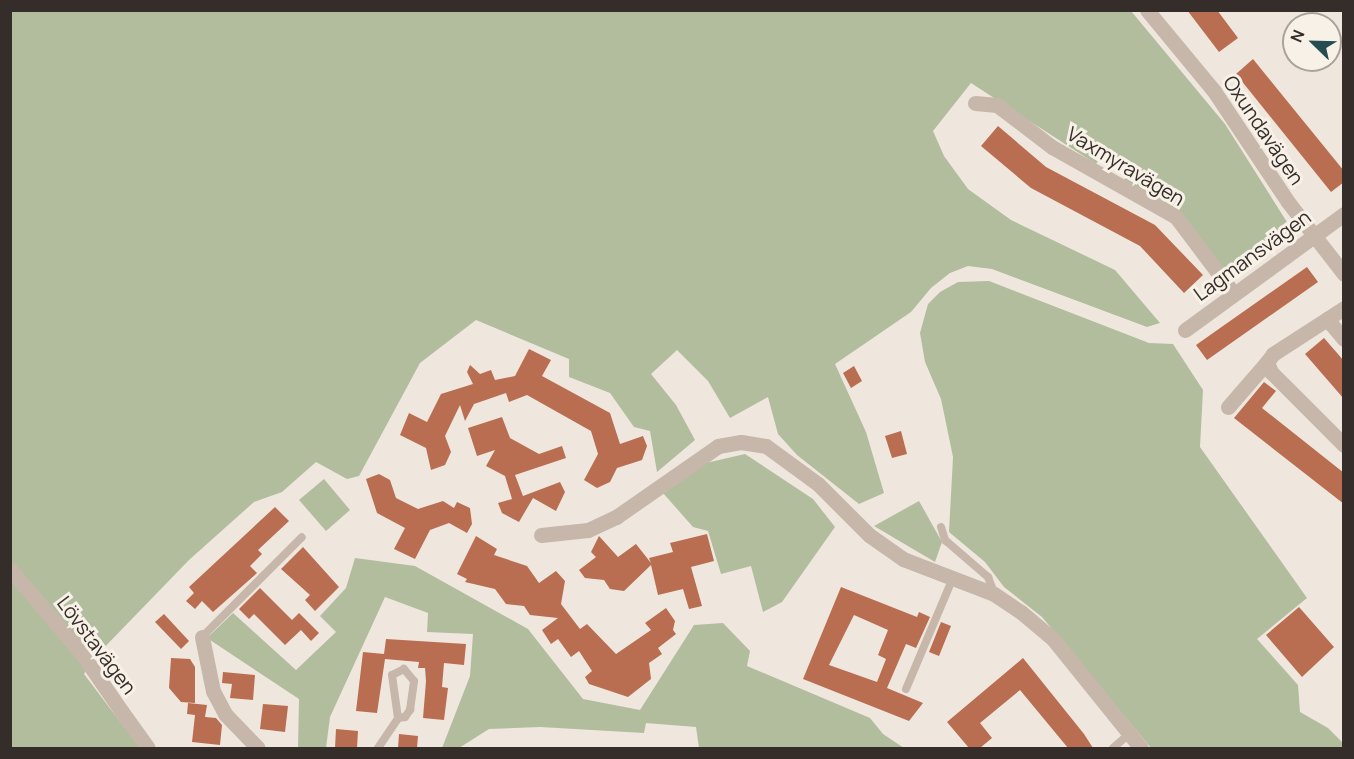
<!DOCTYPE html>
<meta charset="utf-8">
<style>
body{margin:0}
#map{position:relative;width:1354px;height:759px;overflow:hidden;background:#efe7dd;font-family:Manrope,sans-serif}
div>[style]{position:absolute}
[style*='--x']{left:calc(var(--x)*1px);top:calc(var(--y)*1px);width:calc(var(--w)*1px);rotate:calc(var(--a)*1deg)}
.green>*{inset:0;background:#b2bd9e}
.building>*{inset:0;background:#b96d51}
.service>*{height:8px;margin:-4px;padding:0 4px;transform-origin:4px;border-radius:4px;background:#c6b7aa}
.minor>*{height:15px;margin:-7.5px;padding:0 7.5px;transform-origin:7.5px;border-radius:7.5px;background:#c6b7aa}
.tertiary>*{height:15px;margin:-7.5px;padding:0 7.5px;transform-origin:7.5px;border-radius:7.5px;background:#c6b7aa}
span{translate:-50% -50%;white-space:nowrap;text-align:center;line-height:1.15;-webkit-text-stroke:6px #f7f1e8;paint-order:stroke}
.street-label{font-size:20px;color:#342d29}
.frame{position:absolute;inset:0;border:12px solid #342d29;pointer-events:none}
.north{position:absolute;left:1282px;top:12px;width:60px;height:60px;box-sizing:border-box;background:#f7f1e8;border:2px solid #a9a39c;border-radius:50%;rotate:293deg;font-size:16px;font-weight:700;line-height:24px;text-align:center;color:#342d29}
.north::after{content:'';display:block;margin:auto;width:21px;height:27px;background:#234d51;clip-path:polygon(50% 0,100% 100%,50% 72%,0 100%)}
</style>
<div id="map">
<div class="green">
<div style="clip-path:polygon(10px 11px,1131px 11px,1225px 124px,1292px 230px,1228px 274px,1180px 213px,1124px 180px,1130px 171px,1102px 155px,1096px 164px,971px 83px,933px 131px,944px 156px,968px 189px,1011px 220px,1115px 270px,1160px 323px,1147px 327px,992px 269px,968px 266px,950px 273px,931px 288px,911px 312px,835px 364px,866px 432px,884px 493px,859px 504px,797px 455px,778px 434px,768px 397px,730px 418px,708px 381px,677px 350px,651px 374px,676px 405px,695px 440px,657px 472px,650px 431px,634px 427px,610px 393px,569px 377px,569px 359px,476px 320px,420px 363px,359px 476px,347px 479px,316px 462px,282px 492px,254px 502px,189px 560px,96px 656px,84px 674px,140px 748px,11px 748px)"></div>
<div style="clip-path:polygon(989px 281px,1149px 343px,1173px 344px,1203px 390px,1200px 447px,1307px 598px,1257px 639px,1298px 685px,1300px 712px,1328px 728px,1343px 743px,1343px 748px,1151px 748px,1042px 617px,1004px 587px,985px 562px,949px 532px,953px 457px,941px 399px,925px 362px,920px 333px,928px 304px,940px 292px,958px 282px)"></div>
<div style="clip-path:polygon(745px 454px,813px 499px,835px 527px,782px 602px,763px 612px,751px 566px,721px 574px,708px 531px,693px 527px,663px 493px,706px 463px)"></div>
<div style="clip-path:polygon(324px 479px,350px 510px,326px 531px,299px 500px)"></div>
<div style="clip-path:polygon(919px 501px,942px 542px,935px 562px,874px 526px)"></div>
<div style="clip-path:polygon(355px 558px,415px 566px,528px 629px,583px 699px,640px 710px,694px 625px,723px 623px,750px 651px,747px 666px,870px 718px,883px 734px,904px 748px,699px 748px,696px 727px,646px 723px,644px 733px,540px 727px,489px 729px,459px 748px,442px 748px,470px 676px,473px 634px,427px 632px,428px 613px,385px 597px,330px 717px,326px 748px,298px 748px,299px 699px,207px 638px,233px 613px,296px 670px,336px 632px,320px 616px,346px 588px)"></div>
</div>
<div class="building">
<div style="clip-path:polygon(1187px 10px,1217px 10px,1238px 38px,1219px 52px)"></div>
<div style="clip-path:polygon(1253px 59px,1344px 171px,1344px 182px,1331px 192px,1236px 74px)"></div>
<div style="clip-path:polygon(998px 126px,1046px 167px,1155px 225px,1203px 275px,1184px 293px,1140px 246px,1031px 188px,981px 146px)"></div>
<div style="clip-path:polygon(1307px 267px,1318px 282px,1207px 360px,1196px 345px)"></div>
<div style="clip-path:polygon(1324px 338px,1344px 361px,1344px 399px,1305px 354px)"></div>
<div style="clip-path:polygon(529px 349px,551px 360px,542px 376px,610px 413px,620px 444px,643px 436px,647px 446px,642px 460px,617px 468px,610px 482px,597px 488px,584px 480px,598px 454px,591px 431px,527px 395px,509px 402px,506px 393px,474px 404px,465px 421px,460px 405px,445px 436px,451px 452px,445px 465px,431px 470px,426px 448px,400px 435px,409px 413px,427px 422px,441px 394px,473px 384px,467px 372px,470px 365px,480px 374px,491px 370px,495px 380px,515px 376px)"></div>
<div style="clip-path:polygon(854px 366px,862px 381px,851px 388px,843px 373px)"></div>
<div style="clip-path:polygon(1264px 382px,1276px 391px,1262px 408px,1344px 473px,1344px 504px,1234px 418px)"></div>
<div style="clip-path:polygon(502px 417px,510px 438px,539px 454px,562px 446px,566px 458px,515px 475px,523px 496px,560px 482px,565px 492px,556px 511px,533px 498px,519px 522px,502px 513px,498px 503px,512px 499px,505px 476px,486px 466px,495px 450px,477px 456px,468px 428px)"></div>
<div style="clip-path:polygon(901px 431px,907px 454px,892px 458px,885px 436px)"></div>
<div style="clip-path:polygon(379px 474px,390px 480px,396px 498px,418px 509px,443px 501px,454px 508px,457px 502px,470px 508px,472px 524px,467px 533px,449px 523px,430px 530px,415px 559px,394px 549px,405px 528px,377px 513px,366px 479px)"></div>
<div style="clip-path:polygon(275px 507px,289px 521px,258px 550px,262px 554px,250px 566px,257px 573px,213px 612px,202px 601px,195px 609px,186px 601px,194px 593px,189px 587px)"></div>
<div style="clip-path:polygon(707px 534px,714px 561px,691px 567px,702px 606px,689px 609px,683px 589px,658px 595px,651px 565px,624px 591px,610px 589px,604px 580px,585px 578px,579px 570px,596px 557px,591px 552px,599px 536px,618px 557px,636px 544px,651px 563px,649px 558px,673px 552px,670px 543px)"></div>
<div style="clip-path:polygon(476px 536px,497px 549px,494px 555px,527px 566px,539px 583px,556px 571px,565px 581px,561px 604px,580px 629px,587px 624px,616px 654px,651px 630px,645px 623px,666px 608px,675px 621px,673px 630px,676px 634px,658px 648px,662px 654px,649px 663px,651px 679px,628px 697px,589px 684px,585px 677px,592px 671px,579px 651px,571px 657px,558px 639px,551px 644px,542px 630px,558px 618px,530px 615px,524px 606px,506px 604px,495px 589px,465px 582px,467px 579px,457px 574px)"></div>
<div style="clip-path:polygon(303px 547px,339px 587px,315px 611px,305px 600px,310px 595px,281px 569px)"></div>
<div style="clip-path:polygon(evenodd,841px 587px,917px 617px,919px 612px,930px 617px,916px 648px,906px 644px,887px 688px,923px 703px,909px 721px,803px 679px,841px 587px,854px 615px,888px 630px,878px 655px,886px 659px,877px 682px,829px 665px,854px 615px)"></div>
<div style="clip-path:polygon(260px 588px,292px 620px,299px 613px,319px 633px,311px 641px,301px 630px,285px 645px,254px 614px,249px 619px,239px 609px)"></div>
<div style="clip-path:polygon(1299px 607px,1334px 647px,1302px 677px,1266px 635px)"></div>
<div style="clip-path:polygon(164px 614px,189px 641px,181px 649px,155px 622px)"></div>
<div style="clip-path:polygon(941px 622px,951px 626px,939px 656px,929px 652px)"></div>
<div style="clip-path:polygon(386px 639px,466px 644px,464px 665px,444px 663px,442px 687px,448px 688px,444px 720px,423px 718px,426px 681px,425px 668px,418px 668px,419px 662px,385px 659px,377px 713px,356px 711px,363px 652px,384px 654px)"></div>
<div style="clip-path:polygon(171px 658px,190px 659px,195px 667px,195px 703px,181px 702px,169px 688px)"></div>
<div style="clip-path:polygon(1023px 658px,1084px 734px,1093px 748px,1068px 748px,1020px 690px,980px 723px,992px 738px,980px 748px,969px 748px,947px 722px)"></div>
<div style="clip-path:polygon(223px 672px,255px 675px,253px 700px,230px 698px,232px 684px,222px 683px)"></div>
<div style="clip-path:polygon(188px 703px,207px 705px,205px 717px,216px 718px,222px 725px,220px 745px,192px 742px,195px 715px,187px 714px)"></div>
<div style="clip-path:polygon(263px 704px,288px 706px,285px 732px,260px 729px)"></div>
<div style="clip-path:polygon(336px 729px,358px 731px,357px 748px,335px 748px)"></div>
<div style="clip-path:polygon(399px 734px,418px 736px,417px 748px,398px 748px)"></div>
</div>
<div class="service">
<div style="--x:941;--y:527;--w:14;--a:73"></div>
<div style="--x:945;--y:540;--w:57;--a:40.7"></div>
<div style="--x:988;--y:577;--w:17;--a:69"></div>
<div style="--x:202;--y:637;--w:141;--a:-45"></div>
<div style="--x:906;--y:689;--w:121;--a:-67.1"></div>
<div style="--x:378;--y:748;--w:36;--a:-56"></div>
<div style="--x:398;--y:718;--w:7;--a:-8"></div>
<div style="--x:405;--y:717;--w:9;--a:-54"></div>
<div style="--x:410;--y:710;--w:29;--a:-82"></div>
<div style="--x:414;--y:681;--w:16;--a:-130"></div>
<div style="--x:404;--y:669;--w:13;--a:153"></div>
<div style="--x:392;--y:675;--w:43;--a:82.1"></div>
<div style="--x:1113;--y:748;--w:21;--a:-41"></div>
</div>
<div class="minor">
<div style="--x:1147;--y:10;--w:105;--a:50.4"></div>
<div style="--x:1214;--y:91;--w:133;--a:56.3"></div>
<div style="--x:1288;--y:202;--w:91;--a:52.1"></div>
<div style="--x:975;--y:103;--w:22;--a:5"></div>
<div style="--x:997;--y:105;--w:69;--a:37.4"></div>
<div style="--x:1052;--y:147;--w:142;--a:29.4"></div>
<div style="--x:1176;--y:217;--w:96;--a:53"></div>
<div style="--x:1344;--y:308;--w:85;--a:147.1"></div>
<div style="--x:1273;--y:354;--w:10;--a:127"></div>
<div style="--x:1267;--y:362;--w:11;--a:68"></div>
<div style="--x:1271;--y:372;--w:103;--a:45"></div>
<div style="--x:1327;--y:319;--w:26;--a:50"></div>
<div style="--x:1185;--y:330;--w:197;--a:-36.1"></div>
<div style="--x:1228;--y:407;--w:60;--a:-49.1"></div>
<div style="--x:541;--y:535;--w:47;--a:-6.1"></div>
<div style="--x:588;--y:530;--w:31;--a:-25"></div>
<div style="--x:616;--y:517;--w:124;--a:-34.8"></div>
<div style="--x:718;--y:446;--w:23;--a:-10"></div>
<div style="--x:741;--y:442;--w:25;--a:9"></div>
<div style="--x:766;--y:446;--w:64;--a:36.2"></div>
<div style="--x:818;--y:484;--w:72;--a:45"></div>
<div style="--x:869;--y:535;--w:42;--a:35.2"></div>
<div style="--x:903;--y:559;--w:97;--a:21"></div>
<div style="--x:994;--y:594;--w:32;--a:34"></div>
<div style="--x:1021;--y:612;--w:42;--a:40.2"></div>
<div style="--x:1053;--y:639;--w:140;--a:51.1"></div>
<div style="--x:10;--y:569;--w:111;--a:49.7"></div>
<div style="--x:82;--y:654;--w:70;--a:55.4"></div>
<div style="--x:202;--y:637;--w:55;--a:78.5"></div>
<div style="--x:213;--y:691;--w:26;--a:62"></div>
<div style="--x:225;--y:714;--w:47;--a:45.9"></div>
</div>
<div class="tertiary">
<div style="--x:122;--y:712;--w:44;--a:54.2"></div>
</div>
<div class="street-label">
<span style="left:1264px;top:130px;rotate:56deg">Oxundavägen</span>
<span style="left:1126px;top:166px;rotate:31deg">Vaxmyravägen</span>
<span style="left:1252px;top:255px;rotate:-36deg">Lagmansvägen</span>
<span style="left:97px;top:645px;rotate:53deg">Lövstavägen</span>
</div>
<div class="frame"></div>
<div class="north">N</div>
</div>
